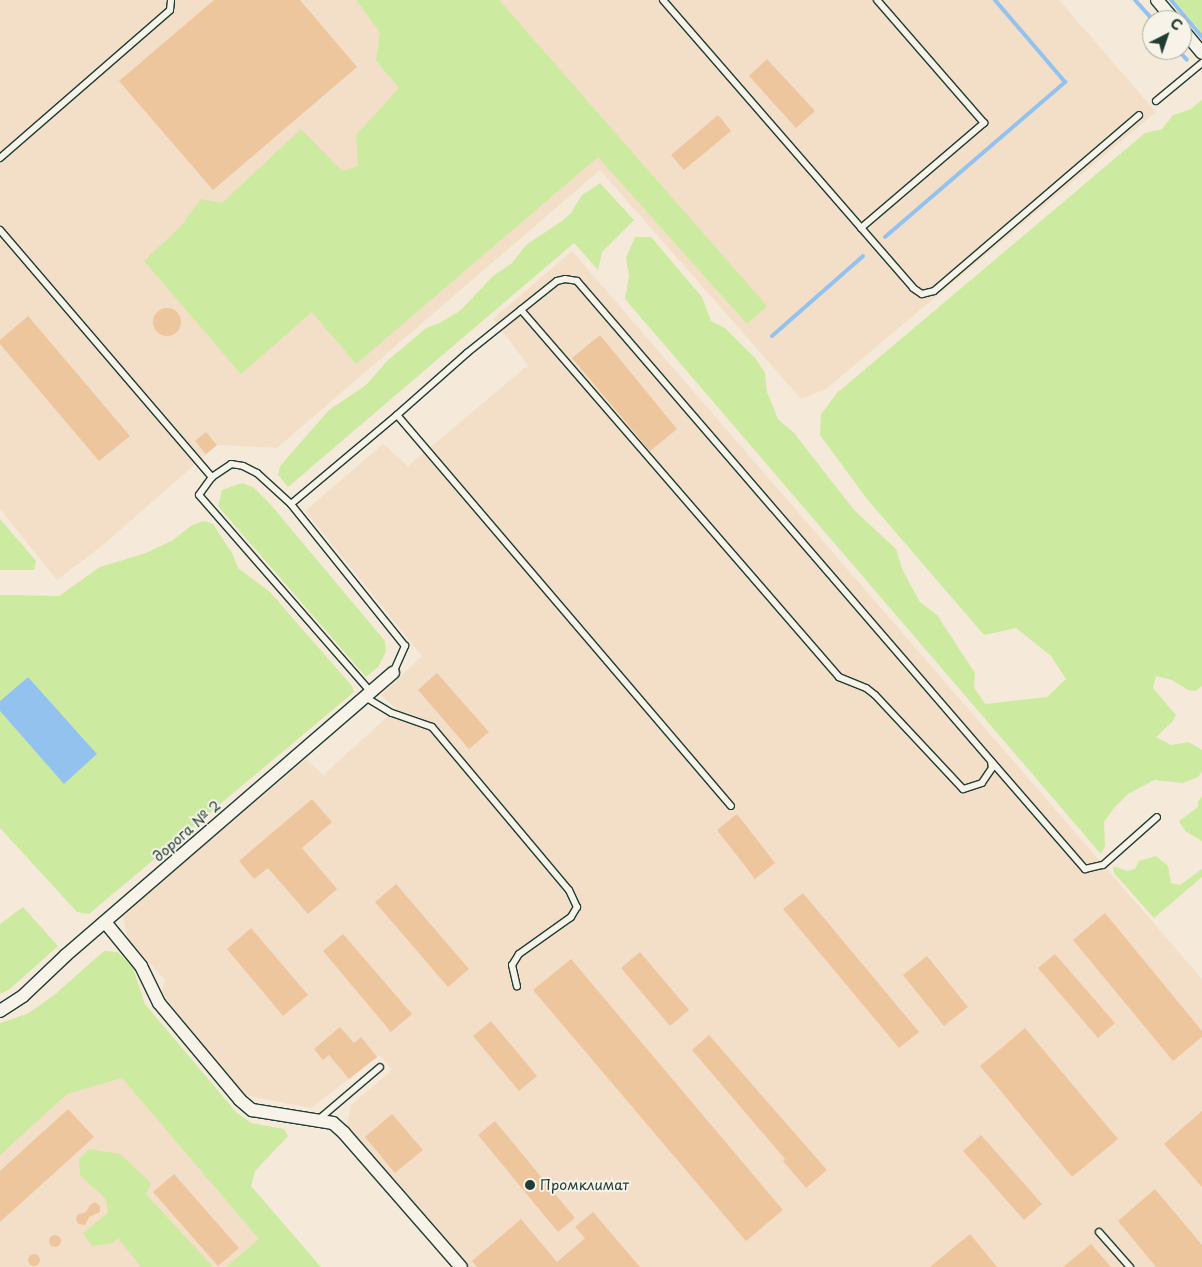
<!DOCTYPE html>
<meta charset="utf-8">
<style>
body{margin:0}
#map{position:relative;width:1202px;height:1267px;overflow:hidden;background:#f5ead9;font-family:"Playpen Sans",sans-serif}
div>[style]{position:absolute}
[style*='--x']{left:calc(var(--x)*1px);top:calc(var(--y)*1px);width:calc(var(--w)*1px);rotate:calc(var(--a)*1deg)}
.built>*{inset:0;background:#f3dfc7}
.green>*{inset:0;background:#cdeaa1}
.water>*{inset:0;background:#94c2ef}
.stream>*{height:4px;margin:-2px;padding:0 2px;transform-origin:2px;border-radius:2px;background:#94c2ef}
.building>*{inset:0;background:#eec69d}
.round{border-radius:50%}
.roads{filter:drop-shadow(1px 0 #1f3d34) drop-shadow(-1px 0 #1f3d34) drop-shadow(0 1px #1f3d34) drop-shadow(0 -1px #1f3d34)}
.lane>*{height:6px;margin:-3px;padding:0 3px;transform-origin:3px;border-radius:3px;background:#f7f3e8}
.street>*{height:12px;margin:-6px;padding:0 6px;transform-origin:6px;border-radius:6px;background:#f7f3e8}
.dots>*{width:14px;height:14px;translate:-50% -50%;box-sizing:border-box;border:2px solid #f7f3e8;border-radius:50%}
span{translate:-50% -50%;white-space:nowrap;text-align:center;line-height:1.15;-webkit-text-stroke:4px #f7f3e8;paint-order:stroke}
.street-label{font-size:14px;color:#1f3d34}
.poi-label{font-size:14px;color:#1f3d34}
.left{translate:0 -50%;text-align:left}
.north{position:absolute;left:1142px;top:10px;width:50px;height:50px;box-sizing:border-box;background:#f7f3e8;border:1px solid #a1aaa0;border-radius:50%;rotate:41deg;font-size:14px;font-weight:700;line-height:20px;text-align:center;color:#1f3d34}
.north::after{content:'';display:block;margin:auto;width:18px;height:22px;background:#1f3d34;clip-path:polygon(50% 0,100% 100%,50% 72%,0 100%)}
</style>
<div id="map">
<div class="built">
<div style="clip-path:polygon(0 0,1059px 0,1156px 112px,826px 389px,801px 399px,600px 170px,277px 448px,217px 445px,103px 545px,57px 580px,0 509px)"></div>
<div style="clip-path:polygon(572px 251px,1202px 979px,1202px 1267px,470px 1267px,347px 1126px,351px 1105px,392px 1070px,380px 1055px,311px 1108px,244px 1095px,161px 994px,165px 980px,128px 939px,122px 915px,306px 759px,323px 775px,396px 709px,381px 695px,422px 656px,305px 511px,383px 444px,408px 466px,528px 365px,493px 319px)"></div>
<div style="clip-path:polygon(53px 996px,283px 1267px,0 1267px,0 1034px)"></div>
</div>
<div class="green">
<div style="clip-path:polygon(356px 0,499px 0,767px 306px,747px 324px,598px 157px,356px 364px,312px 312px,241px 374px,144px 261px,181px 226px,201px 199px,222px 203px,301px 129px,342px 171px,358px 166px,356px 135px,399px 88px,376px 61px,380px 32px)"></div>
<div style="clip-path:polygon(1174px 0,1202px 0,1202px 33px)"></div>
<div style="clip-path:polygon(1202px 100px,1202px 686px,1196px 691px,1188px 690px,1172px 680px,1156px 676px,1153px 688px,1176px 715px,1172px 722px,1156px 737px,1171px 745px,1189px 742px,1202px 750px,1202px 772px,1198px 777px,1183px 783px,1154px 780px,1128px 794px,1114px 808px,1104px 822px,1105px 846px,1101px 854px,625px 299px,629px 276px,626px 258px,635px 237px,651px 237px,702px 297px,711px 321px,725px 328px,756px 359px,765px 373px,767px 392px,778px 419px,794px 433px,855px 511px,896px 549px,903px 571px,920px 602px,937px 615px,975px 673px,974px 687px,985px 704px,1047px 697px,1066px 679px,1051px 656px,1016px 628px,984px 635px,867px 499px,820px 435px,821px 414px,837px 393px,1145px 133px,1162px 129px,1173px 115px,1191px 109px)"></div>
<div style="clip-path:polygon(600px 183px,634px 220px,602px 252px,598px 270px,574px 243px,288px 487px,278px 475px,280px 466px,329px 410px,366px 385px,387px 361px,426px 328px,440px 323px,461px 310px,493px 276px,512px 263px,526px 245px,562px 221px,571px 213px,582px 195px)"></div>
<div style="clip-path:polygon(242px 483px,253px 487px,271px 505px,385px 641px,386px 652px,378px 667px,366px 677px,218px 506px,222px 490px)"></div>
<div style="clip-path:polygon(0 519px,36px 561px,34px 570px,0 570px)"></div>
<div style="clip-path:polygon(204px 521px,213px 524px,232px 553px,238px 568px,270px 592px,352px 686px,354px 692px,89px 914px,77px 912px,0 828px,0 711px,64px 783px,97px 754px,28px 677px,0 701px,0 595px,59px 596px,100px 567px,146px 553px,173px 540px,192px 525px)"></div>
<div style="clip-path:polygon(1202px 796px,1202px 841px,1185px 831px,1179px 821px,1198px 807px,1198px 802px)"></div>
<div style="clip-path:polygon(1156px 856px,1168px 866px,1171px 883px,1180px 885px,1202px 869px,1202px 877px,1154px 918px,1114px 873px,1113px 866px,1127px 871px,1135px 869px,1139px 861px)"></div>
<div style="clip-path:polygon(23px 907px,58px 946px,10px 989px,0 994px,0 924px)"></div>
<div style="clip-path:polygon(104px 951px,118px 952px,133px 968px,145px 1004px,236px 1112px,251px 1123px,284px 1129px,288px 1136px,255px 1171px,251px 1186px,321px 1267px,226px 1267px,259px 1239px,122px 1078px,67px 1094px,0 1155px,0 1023px,27px 1014px,53px 996px)"></div>
<div style="clip-path:polygon(89px 1149px,120px 1154px,151px 1183px,146px 1194px,213px 1267px,141px 1267px,118px 1238px,112px 1243px,92px 1246px,83px 1233px,108px 1213px,106px 1199px,80px 1175px,79px 1159px)"></div>
</div>
<div class="water">
<div style="clip-path:polygon(28px 677px,97px 754px,64px 784px,0 711px,0 701px)"></div>
</div>
<div class="stream">
<div style="--x:1135;--y:0;--w:27;--a:48"></div>
<div style="--x:1171;--y:0;--w:48;--a:50"></div>
<div style="--x:1178;--y:50;--w:13;--a:48"></div>
<div style="--x:885;--y:237;--w:238;--a:-40.7"></div>
<div style="--x:1065;--y:82;--w:108;--a:-130.5"></div>
<div style="--x:772;--y:336;--w:121;--a:-41.3"></div>
</div>
<div class="building">
<div style="clip-path:polygon(214px 0,300px 0,357px 67px,213px 190px,119px 81px)"></div>
<div style="clip-path:polygon(767px 59px,815px 111px,796px 128px,749px 76px)"></div>
<div style="clip-path:polygon(718px 115px,731px 131px,684px 170px,671px 155px)"></div>
<div class="round" style="left:153px;top:308px;width:28px;height:28px"></div>
<div style="clip-path:polygon(28px 316px,130px 436px,99px 461px,0 344px,0 340px)"></div>
<div style="clip-path:polygon(600px 335px,677px 429px,650px 451px,572px 358px)"></div>
<div style="clip-path:polygon(206px 432px,217px 445px,206px 454px,195px 441px)"></div>
<div style="clip-path:polygon(437px 673px,489px 732px,469px 749px,418px 690px)"></div>
<div style="clip-path:polygon(312px 799px,332px 822px,302px 848px,337px 889px,308px 914px,268px 868px,254px 879px,239px 861px)"></div>
<div style="clip-path:polygon(737px 814px,775px 863px,755px 879px,717px 830px)"></div>
<div style="clip-path:polygon(396px 884px,469px 969px,448px 987px,375px 902px)"></div>
<div style="clip-path:polygon(803px 893px,919px 1032px,899px 1048px,783px 909px)"></div>
<div style="clip-path:polygon(1105px 913px,1202px 1031px,1202px 1037px,1173px 1061px,1073px 940px)"></div>
<div style="clip-path:polygon(251px 928px,308px 995px,283px 1016px,227px 949px)"></div>
<div style="clip-path:polygon(343px 934px,412px 1014px,391px 1032px,323px 951px)"></div>
<div style="clip-path:polygon(640px 952px,689px 1010px,670px 1026px,621px 968px)"></div>
<div style="clip-path:polygon(1055px 954px,1115px 1023px,1098px 1038px,1038px 968px)"></div>
<div style="clip-path:polygon(927px 956px,968px 1007px,944px 1026px,903px 975px)"></div>
<div style="clip-path:polygon(571px 959px,783px 1210px,746px 1241px,533px 990px)"></div>
<div style="clip-path:polygon(491px 1021px,537px 1076px,519px 1091px,473px 1036px)"></div>
<div style="clip-path:polygon(340px 1027px,354px 1043px,361px 1037px,377px 1057px,349px 1079px,329px 1055px,323px 1060px,314px 1049px)"></div>
<div style="clip-path:polygon(1025px 1028px,1118px 1139px,1072px 1177px,980px 1066px)"></div>
<div style="clip-path:polygon(709px 1035px,827px 1170px,806px 1188px,783px 1161px,785px 1159px,692px 1050px)"></div>
<div style="clip-path:polygon(68px 1109px,94px 1137px,0 1222px,0 1171px)"></div>
<div style="clip-path:polygon(1202px 1111px,1202px 1187px,1164px 1144px)"></div>
<div style="clip-path:polygon(392px 1114px,423px 1150px,395px 1173px,365px 1137px)"></div>
<div style="clip-path:polygon(495px 1121px,575px 1218px,558px 1232px,478px 1135px)"></div>
<div style="clip-path:polygon(981px 1135px,1042px 1204px,1024px 1220px,963px 1151px)"></div>
<div style="clip-path:polygon(174px 1174px,239px 1248px,218px 1266px,153px 1192px)"></div>
<div style="clip-path:polygon(1155px 1189px,1202px 1245px,1202px 1267px,1156px 1267px,1118px 1221px)"></div>
<div style="clip-path:polygon(95px 1202px,100px 1206px,100px 1212px,89px 1217px,85px 1225px,78px 1224px,76px 1219px,77px 1215px,86px 1212px,90px 1205px)"></div>
<div style="clip-path:polygon(593px 1212px,640px 1267px,477px 1267px,472px 1261px,521px 1219px,557px 1262px,585px 1238px,575px 1227px)"></div>
<div style="clip-path:polygon(970px 1234px,997px 1267px,930px 1267px)"></div>
<div class="round" style="left:49px;top:1235px;width:12px;height:12px"></div>
<div style="clip-path:polygon(1091px 1244px,1111px 1267px,1063px 1267px)"></div>
<div class="round" style="left:28px;top:1254px;width:12px;height:12px"></div>
</div>
<div class="roads">
<div class="lane">
<div style="--x:663;--y:0;--w:381;--a:49"></div>
<div style="--x:913;--y:288;--w:11;--a:34"></div>
<div style="--x:922;--y:294;--w:12;--a:-14"></div>
<div style="--x:934;--y:291;--w:270;--a:-40.6"></div>
<div style="--x:1156;--y:101;--w:60;--a:-39.6"></div>
<div style="--x:0;--y:158;--w:225;--a:-41"></div>
<div style="--x:170;--y:10;--w:10;--a:-84"></div>
<div style="--x:861;--y:228;--w:162;--a:-40.5"></div>
<div style="--x:984;--y:123;--w:163;--a:-131"></div>
<div style="--x:0;--y:230;--w:326;--a:49.4"></div>
<div style="--x:212;--y:477;--w:23;--a:-34"></div>
<div style="--x:231;--y:464;--w:12;--a:9"></div>
<div style="--x:243;--y:466;--w:16;--a:27"></div>
<div style="--x:257;--y:473;--w:46;--a:42.4"></div>
<div style="--x:397;--y:415;--w:514;--a:49.5"></div>
<div style="--x:212;--y:477;--w:22;--a:126"></div>
<div style="--x:199;--y:495;--w:262;--a:48.9"></div>
<div style="--x:393;--y:673;--w:30;--a:-66"></div>
<div style="--x:405;--y:646;--w:182;--a:-128.8"></div>
<div style="--x:291;--y:504;--w:138;--a:-40"></div>
<div style="--x:397;--y:415;--w:94;--a:-41.5"></div>
<div style="--x:467;--y:353;--w:115;--a:-38.7"></div>
<div style="--x:557;--y:281;--w:8;--a:-14"></div>
<div style="--x:565;--y:279;--w:12;--a:9"></div>
<div style="--x:577;--y:281;--w:634;--a:49.22"></div>
<div style="--x:991;--y:761;--w:7;--a:82"></div>
<div style="--x:992;--y:768;--w:18;--a:124"></div>
<div style="--x:982;--y:783;--w:20;--a:162"></div>
<div style="--x:963;--y:789;--w:129;--a:-133.1"></div>
<div style="--x:875;--y:695;--w:11;--a:-142"></div>
<div style="--x:866;--y:688;--w:29;--a:-158"></div>
<div style="--x:839;--y:677;--w:486;--a:-130.9"></div>
<div style="--x:365;--y:697;--w:31;--a:31"></div>
<div style="--x:392;--y:713;--w:42;--a:19.3"></div>
<div style="--x:432;--y:727;--w:213;--a:50"></div>
<div style="--x:569;--y:890;--w:19;--a:65"></div>
<div style="--x:577;--y:907;--w:12;--a:121"></div>
<div style="--x:571;--y:917;--w:64;--a:144.6"></div>
<div style="--x:519;--y:954;--w:13;--a:122"></div>
<div style="--x:512;--y:965;--w:22;--a:77"></div>
<div style="--x:992;--y:762;--w:142;--a:49"></div>
<div style="--x:1085;--y:869;--w:18;--a:-13"></div>
<div style="--x:1103;--y:865;--w:72;--a:-41.6"></div>
<div style="--x:319;--y:1119;--w:80;--a:-40.4"></div>
<div style="--x:1099;--y:1232;--w:47;--a:48.5"></div>
</div>
<div class="street">
<div style="--x:1157;--y:0;--w:26;--a:50"></div>
<div style="--x:1182;--y:29;--w:31;--a:50"></div>
<div style="--x:105;--y:922;--w:57;--a:50.7"></div>
<div style="--x:141;--y:966;--w:41;--a:64.1"></div>
<div style="--x:159;--y:1003;--w:126;--a:50.1"></div>
<div style="--x:240;--y:1100;--w:16;--a:40"></div>
<div style="--x:252;--y:1110;--w:82;--a:9.1"></div>
<div style="--x:333;--y:1123;--w:15;--a:42"></div>
<div style="--x:344;--y:1133;--w:178;--a:48.9"></div>
<div style="--x:0;--y:1011;--w:27;--a:-33"></div>
<div style="--x:23;--y:996;--w:59;--a:-43.6"></div>
<div style="--x:66;--y:955;--w:432;--a:-40.8"></div>
</div>
</div>
<div class="dots">
<div style="left:530px;top:1185px;background:#1f3d34"></div>
</div>
<div class="street-label">
<span style="left:187px;top:831px;rotate:-41deg">дорога № 2</span>
</div>
<div class="poi-label">
<span class="left" style="left:540px;top:1185px">Промклимат</span>
</div>
<div class="north">С</div>
</div>
